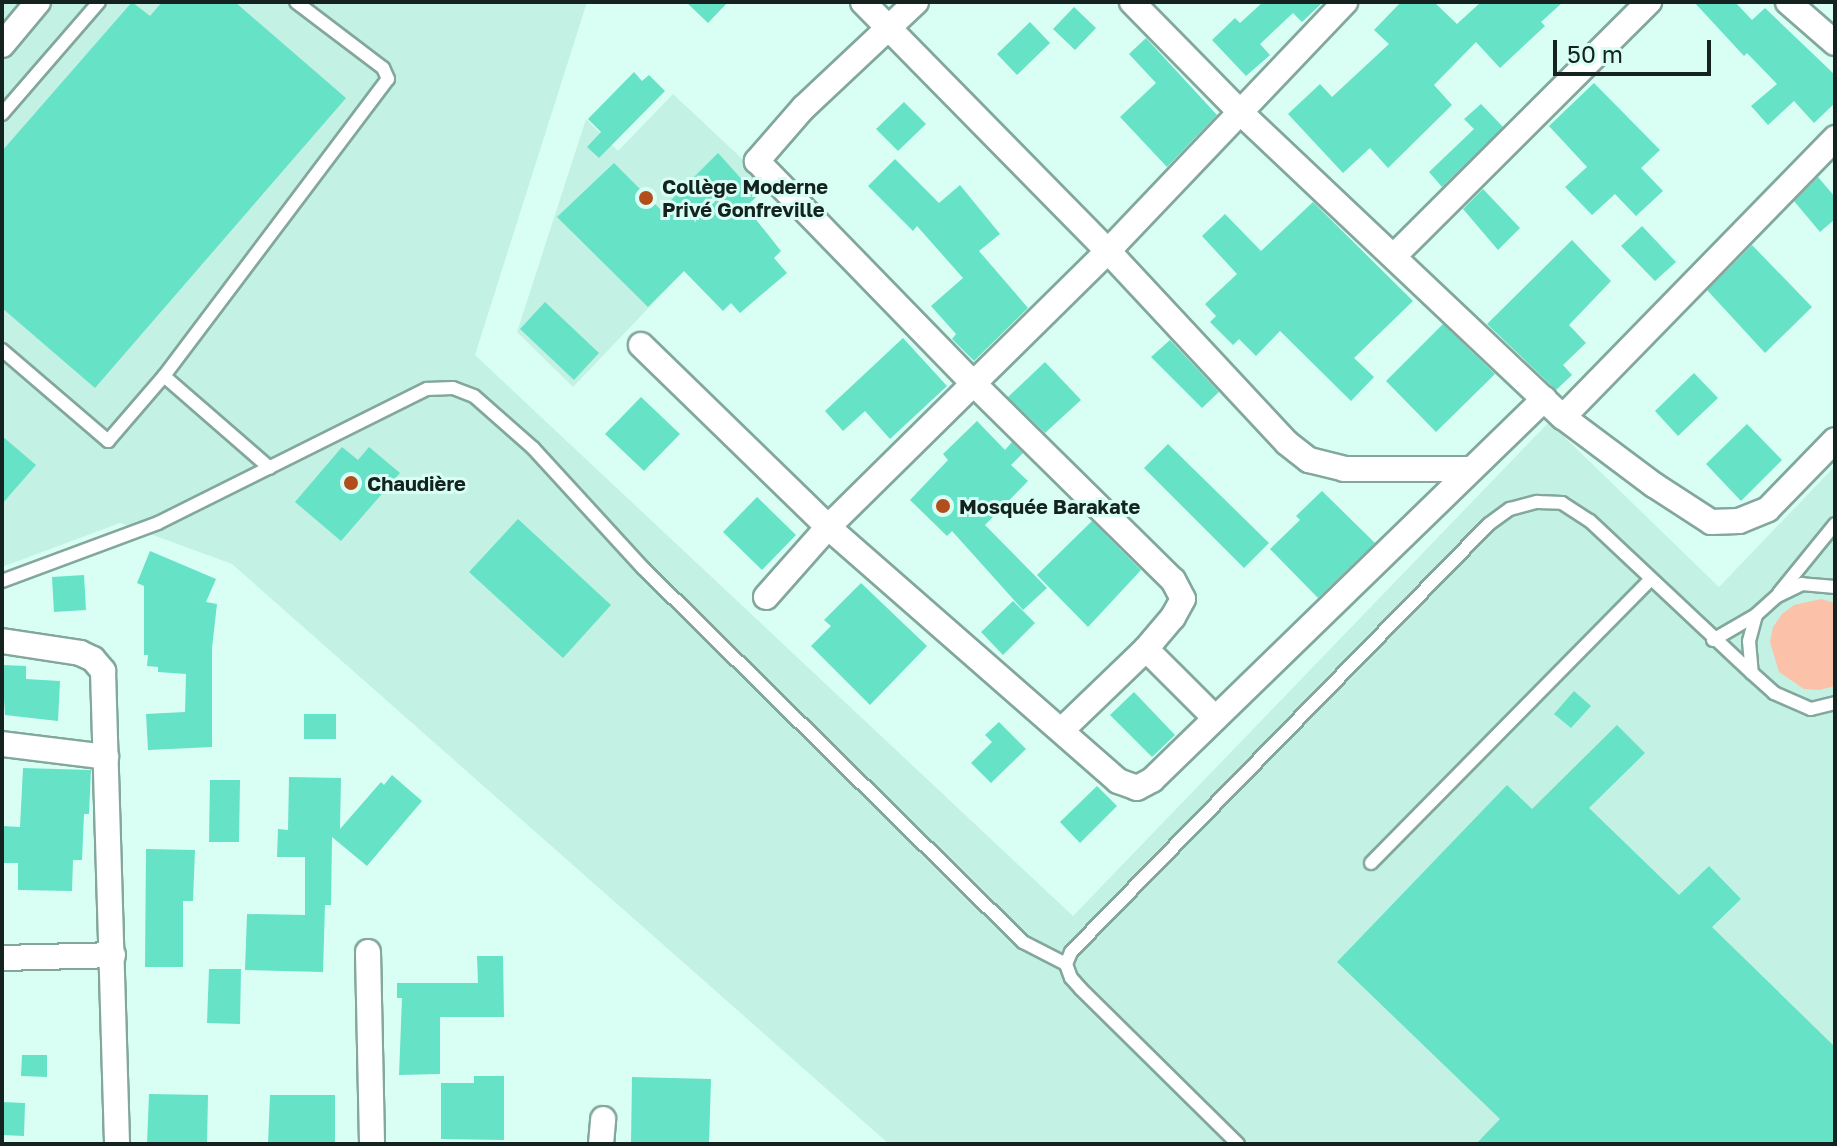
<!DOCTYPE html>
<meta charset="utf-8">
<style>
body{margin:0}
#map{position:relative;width:1837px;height:1146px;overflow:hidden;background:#d9fff4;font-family:"Golos Text",sans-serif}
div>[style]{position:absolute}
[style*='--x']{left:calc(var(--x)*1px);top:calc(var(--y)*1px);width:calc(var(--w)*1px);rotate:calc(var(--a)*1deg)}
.built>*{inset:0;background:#c3f2e5}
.green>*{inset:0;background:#fcc1a9}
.building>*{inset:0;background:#66e2c6}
.roads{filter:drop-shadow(2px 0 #83a79d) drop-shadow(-2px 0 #83a79d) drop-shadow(0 2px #83a79d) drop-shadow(0 -2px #83a79d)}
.lane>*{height:12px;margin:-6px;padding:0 6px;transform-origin:6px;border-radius:6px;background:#fff}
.street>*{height:24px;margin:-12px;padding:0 12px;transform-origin:12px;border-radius:12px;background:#fff}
.dots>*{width:22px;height:22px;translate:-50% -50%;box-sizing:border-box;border:4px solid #d9fff4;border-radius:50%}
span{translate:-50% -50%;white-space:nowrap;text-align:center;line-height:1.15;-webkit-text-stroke:6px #d9fff4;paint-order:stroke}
.poi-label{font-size:20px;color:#14231f;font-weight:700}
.left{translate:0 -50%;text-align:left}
.frame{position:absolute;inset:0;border:4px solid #14231f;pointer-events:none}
.scale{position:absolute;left:1553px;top:40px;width:158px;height:36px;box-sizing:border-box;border:4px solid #14231f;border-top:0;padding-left:10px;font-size:24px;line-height:28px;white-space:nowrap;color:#14231f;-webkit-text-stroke:6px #d9fff4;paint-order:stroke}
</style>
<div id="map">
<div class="built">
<div style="clip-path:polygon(2px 2px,587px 2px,475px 355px,1073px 916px,1549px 422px,1719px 587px,1835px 466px,1835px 1144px,889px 1144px,232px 564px,120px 523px,2px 567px)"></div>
<div style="clip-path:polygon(673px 94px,768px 183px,573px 387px,517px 332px,586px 119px,618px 151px)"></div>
</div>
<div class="green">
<div style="clip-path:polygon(1821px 599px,1835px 603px,1835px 686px,1820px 690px,1804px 689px,1779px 672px,1770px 642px,1773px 627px,1782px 614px,1794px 605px)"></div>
</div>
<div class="building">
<div style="clip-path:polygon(132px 2px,150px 16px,162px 2px,235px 2px,346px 98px,95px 388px,2px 308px,2px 151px)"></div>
<div style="clip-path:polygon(686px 2px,728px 2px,708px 23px)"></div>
<div style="clip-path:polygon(1263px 2px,1323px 2px,1302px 22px,1293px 13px,1260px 44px,1270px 55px,1246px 76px,1212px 40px,1235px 18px,1240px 23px)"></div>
<div style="clip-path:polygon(1401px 2px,1434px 2px,1457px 24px,1481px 2px,1563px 2px,1541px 22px,1545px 26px,1500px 68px,1476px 42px,1434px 85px,1452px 105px,1388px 168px,1370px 148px,1343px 173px,1288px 114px,1320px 84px,1332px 97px,1389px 44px,1374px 30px)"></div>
<div style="clip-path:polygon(1694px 2px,1735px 2px,1752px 20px,1765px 8px,1835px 75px,1835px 103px,1814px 123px,1794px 101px,1768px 125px,1751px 106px,1777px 84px,1747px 53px,1744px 56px)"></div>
<div style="clip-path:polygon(1074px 7px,1096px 28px,1075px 50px,1053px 29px)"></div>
<div style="clip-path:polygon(1030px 22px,1050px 43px,1017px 75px,997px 54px)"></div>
<div style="clip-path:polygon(1146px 38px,1217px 115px,1167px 167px,1120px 117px,1156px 83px,1129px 54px)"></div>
<div style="clip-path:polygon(634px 72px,642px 81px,649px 75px,665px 91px,599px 158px,587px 147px,601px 132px,588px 119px)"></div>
<div style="clip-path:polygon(1594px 83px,1660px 150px,1641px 168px,1663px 191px,1636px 216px,1615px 194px,1592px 215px,1565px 187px,1587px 167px,1549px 126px)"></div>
<div style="clip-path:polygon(904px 102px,926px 124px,898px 151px,876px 129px)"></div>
<div style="clip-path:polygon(1481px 104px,1503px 127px,1442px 187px,1429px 172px,1474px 129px,1464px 119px)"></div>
<div style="clip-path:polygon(718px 153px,757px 196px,746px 207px,781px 251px,774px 258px,787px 273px,740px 313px,731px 303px,723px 311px,684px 271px,648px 307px,557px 217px,614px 163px,661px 210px)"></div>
<div style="clip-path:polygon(895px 159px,939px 203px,960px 185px,1000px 234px,979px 251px,1028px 308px,974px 361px,952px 339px,956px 334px,931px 306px,963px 278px,917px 226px,913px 231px,868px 186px)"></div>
<div style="clip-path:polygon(1818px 177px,1835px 197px,1835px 219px,1820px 232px,1794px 201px)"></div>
<div style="clip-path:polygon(1483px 189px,1520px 228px,1498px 250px,1463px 209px)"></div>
<div style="clip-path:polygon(1313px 202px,1413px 301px,1354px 358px,1374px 377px,1351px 401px,1280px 331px,1256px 356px,1239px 339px,1233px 345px,1210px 322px,1216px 316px,1205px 304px,1237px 274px,1202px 236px,1225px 214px,1261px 251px)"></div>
<div style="clip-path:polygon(1642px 226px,1676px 262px,1655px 281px,1621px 246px)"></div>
<div style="clip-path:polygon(1572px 240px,1611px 281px,1569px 325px,1586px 343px,1563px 365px,1572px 375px,1556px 390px,1487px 324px)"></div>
<div style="clip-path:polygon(1752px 245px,1812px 307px,1765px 353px,1707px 290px)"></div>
<div style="clip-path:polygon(545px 302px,599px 353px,574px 380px,520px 329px)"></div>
<div style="clip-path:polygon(1443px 324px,1495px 374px,1436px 432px,1386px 381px)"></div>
<div style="clip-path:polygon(903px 338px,947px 386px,890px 439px,865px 411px,843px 431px,825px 411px)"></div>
<div style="clip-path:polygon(1170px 340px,1219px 392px,1202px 408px,1151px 357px)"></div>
<div style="clip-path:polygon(1045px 362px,1081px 400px,1045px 433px,1008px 397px)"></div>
<div style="clip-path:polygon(1694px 373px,1718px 398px,1678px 436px,1655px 411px)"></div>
<div style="clip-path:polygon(641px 397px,680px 434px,644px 471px,605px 434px)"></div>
<div style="clip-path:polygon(977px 421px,1005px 450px,1012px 442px,1023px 453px,1011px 465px,1028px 481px,985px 525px,1047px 588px,1023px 610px,952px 531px,947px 536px,910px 500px,948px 460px,943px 454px)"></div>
<div style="clip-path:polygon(1747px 424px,1782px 460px,1741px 501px,1706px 464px)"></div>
<div style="clip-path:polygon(2px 436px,36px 465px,2px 504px)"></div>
<div style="clip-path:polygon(1168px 444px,1269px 543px,1244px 568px,1144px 468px)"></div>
<div style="clip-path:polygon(342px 447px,358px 460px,369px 447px,400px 473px,341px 541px,295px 502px)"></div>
<div style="clip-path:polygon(1322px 491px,1375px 543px,1318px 598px,1270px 549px,1300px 520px,1296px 516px)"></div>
<div style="clip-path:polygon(757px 497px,796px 535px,762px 570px,723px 532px)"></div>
<div style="clip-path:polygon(518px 519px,611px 605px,563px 658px,469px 572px)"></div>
<div style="clip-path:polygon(1092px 521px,1141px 570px,1088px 627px,1037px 575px)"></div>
<div style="clip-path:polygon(150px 551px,216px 579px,206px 602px,217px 604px,212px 648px,212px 747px,148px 750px,146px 714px,185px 712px,186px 674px,158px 672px,158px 667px,147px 666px,148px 655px,144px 655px,144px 586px,137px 583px)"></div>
<div style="clip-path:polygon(84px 575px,86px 610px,54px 612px,52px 577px)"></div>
<div style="clip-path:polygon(861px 583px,927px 646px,870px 705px,811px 646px,831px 626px,824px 620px)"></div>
<div style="clip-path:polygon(1013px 601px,1035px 623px,1003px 655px,981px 632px)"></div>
<div style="clip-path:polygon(2px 665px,26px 666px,26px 679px,60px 681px,58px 721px,5px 715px)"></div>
<div style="clip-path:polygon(1574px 691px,1591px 706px,1571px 728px,1554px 714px)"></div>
<div style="clip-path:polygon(1134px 692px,1175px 735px,1152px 757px,1110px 715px)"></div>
<div style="clip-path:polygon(304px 714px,336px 714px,336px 739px,304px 739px)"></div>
<div style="clip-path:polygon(999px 722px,1026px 749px,991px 783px,971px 763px,992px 742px,985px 735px)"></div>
<div style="clip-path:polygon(1617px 725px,1645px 753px,1589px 808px,1679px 895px,1709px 866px,1741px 899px,1712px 927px,1835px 1047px,1835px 1144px,1476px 1144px,1500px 1119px,1337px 962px,1507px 785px,1532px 809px)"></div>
<div style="clip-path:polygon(23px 768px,91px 770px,89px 814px,84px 814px,82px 860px,73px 860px,72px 891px,18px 890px,18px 863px,2px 863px,2px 826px,20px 827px)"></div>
<div style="clip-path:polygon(392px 775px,422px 801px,367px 866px,332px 837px,331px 905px,325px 905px,323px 972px,245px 970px,247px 914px,305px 915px,305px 857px,277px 857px,278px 829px,288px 830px,289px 777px,341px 778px,340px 829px,381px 782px,384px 785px)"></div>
<div style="clip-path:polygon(210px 780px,240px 780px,239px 842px,209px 842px)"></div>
<div style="clip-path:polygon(1097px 786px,1117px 806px,1080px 843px,1060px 822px)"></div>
<div style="clip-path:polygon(146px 849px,195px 850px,193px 901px,183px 901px,183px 967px,145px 967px)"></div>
<div style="clip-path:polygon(477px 956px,503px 956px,504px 1017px,440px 1017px,440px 1074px,399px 1075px,402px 998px,397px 998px,397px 983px,478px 983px)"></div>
<div style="clip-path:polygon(209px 969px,241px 969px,240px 1024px,207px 1023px)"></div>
<div style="clip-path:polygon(22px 1055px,47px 1055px,47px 1077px,21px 1076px)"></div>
<div style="clip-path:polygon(474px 1076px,504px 1076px,504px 1140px,441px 1139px,441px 1083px,474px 1083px)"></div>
<div style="clip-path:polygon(632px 1077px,711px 1079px,709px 1144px,631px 1144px)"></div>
<div style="clip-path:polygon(149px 1094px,208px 1095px,207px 1144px,147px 1144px)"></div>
<div style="clip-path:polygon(270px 1095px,335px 1095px,335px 1144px,268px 1144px)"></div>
<div style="clip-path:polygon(2px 1102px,25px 1103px,24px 1136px,2px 1135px)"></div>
</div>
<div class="roads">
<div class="lane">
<div style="--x:2;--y:114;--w:148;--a:-49.1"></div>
<div style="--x:2;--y:350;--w:140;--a:40.6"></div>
<div style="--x:108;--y:441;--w:86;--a:-49.3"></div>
<div style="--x:164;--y:376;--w:372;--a:-53"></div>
<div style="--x:388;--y:79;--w:12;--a:-114"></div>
<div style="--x:383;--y:68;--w:109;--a:-142.8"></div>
<div style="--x:164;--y:376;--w:140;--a:41"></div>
<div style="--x:2;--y:581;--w:166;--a:-20.4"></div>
<div style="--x:158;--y:523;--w:301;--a:-26.5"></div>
<div style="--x:427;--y:389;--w:26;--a:-2"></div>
<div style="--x:453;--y:388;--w:22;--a:21"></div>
<div style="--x:474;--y:396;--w:79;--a:41.4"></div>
<div style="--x:533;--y:448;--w:163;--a:47.5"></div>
<div style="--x:643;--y:568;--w:533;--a:44.54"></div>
<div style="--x:1023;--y:942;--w:48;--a:27.1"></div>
<div style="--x:1835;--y:587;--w:33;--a:-175"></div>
<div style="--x:1802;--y:584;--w:28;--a:154"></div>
<div style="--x:1777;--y:596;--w:28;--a:138"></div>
<div style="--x:1756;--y:615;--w:27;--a:105"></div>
<div style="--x:1749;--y:641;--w:32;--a:85"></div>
<div style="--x:1752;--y:673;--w:30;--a:42"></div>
<div style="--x:1774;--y:693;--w:40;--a:23.4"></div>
<div style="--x:1811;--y:709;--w:25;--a:-14"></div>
<div style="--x:1779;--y:593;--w:89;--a:-50.9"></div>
<div style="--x:1713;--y:640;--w:50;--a:-30.2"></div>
<div style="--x:1371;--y:863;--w:397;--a:-45.4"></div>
<div style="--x:1238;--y:1144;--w:221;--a:-135.4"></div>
<div style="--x:1081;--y:989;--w:15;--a:-132"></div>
<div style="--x:1071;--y:978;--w:15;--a:-110"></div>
<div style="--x:1066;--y:964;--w:13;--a:-67"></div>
<div style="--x:1071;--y:952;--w:598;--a:-45.68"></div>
<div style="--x:1489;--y:524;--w:26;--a:-36"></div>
<div style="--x:1510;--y:509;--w:28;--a:-15"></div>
<div style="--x:1537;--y:502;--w:25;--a:2"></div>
<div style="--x:1562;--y:503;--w:33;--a:33"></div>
<div style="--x:1590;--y:521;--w:222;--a:43.2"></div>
</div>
<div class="street">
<div style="--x:863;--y:2;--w:349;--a:45.5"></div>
<div style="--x:1108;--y:251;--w:262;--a:47"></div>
<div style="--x:1287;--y:443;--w:28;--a:38"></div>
<div style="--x:1309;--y:460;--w:36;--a:14"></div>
<div style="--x:1344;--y:469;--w:127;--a:0"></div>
<div style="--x:916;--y:2;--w:154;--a:136.8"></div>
<div style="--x:804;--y:107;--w:72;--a:131"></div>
<div style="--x:757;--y:161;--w:313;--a:45.8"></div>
<div style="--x:975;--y:385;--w:278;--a:44.6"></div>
<div style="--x:1173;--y:580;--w:21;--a:62"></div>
<div style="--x:1183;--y:599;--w:21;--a:119"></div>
<div style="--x:1173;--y:617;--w:42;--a:130.2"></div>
<div style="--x:1146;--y:649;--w:115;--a:136.1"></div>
<div style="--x:1132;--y:2;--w:154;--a:45.5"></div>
<div style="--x:1240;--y:112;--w:444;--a:43.4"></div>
<div style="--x:1563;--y:417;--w:114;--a:36.8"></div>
<div style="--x:1654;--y:485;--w:68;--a:33"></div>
<div style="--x:1711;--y:522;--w:28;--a:-2"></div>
<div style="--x:1739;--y:521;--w:31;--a:-22"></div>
<div style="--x:1768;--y:509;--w:96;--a:-45.8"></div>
<div style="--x:1788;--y:2;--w:62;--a:41.1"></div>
<div style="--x:2;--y:45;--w:56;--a:-50.1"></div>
<div style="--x:1395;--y:255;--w:359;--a:-44.9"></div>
<div style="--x:641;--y:345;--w:261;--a:44.2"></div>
<div style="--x:828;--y:527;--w:386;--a:41.2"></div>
<div style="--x:1118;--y:781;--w:20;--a:20"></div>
<div style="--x:1137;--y:788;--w:17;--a:-28"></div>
<div style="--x:1152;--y:780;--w:547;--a:-44.18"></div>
<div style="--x:1563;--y:417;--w:390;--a:-45.7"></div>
<div style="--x:766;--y:597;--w:94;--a:-48.5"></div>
<div style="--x:828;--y:527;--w:393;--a:-44.6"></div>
<div style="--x:1108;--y:251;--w:344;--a:-46.4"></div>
<div style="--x:2;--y:641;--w:79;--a:8.7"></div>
<div style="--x:80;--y:653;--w:14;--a:25"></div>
<div style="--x:93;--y:659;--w:16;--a:50"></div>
<div style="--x:103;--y:671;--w:473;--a:88.3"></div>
<div style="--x:1146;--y:649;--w:98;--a:45"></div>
<div style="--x:2;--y:744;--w:105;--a:7.1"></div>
<div style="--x:368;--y:952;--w:192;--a:88.8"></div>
<div style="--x:2;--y:958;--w:111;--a:-1.5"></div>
<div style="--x:601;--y:1144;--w:25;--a:-85"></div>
</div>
</div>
<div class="dots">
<div style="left:646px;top:198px;background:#b24e1c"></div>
<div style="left:351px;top:483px;background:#b24e1c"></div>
<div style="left:943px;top:506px;background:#b24e1c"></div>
</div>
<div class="poi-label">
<span class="left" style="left:662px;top:198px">Collège Moderne<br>Privé Gonfreville</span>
<span class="left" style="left:367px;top:483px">Chaudière</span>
<span class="left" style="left:959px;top:506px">Mosquée Barakate</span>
</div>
<div class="frame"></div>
<div class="scale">50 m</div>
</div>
